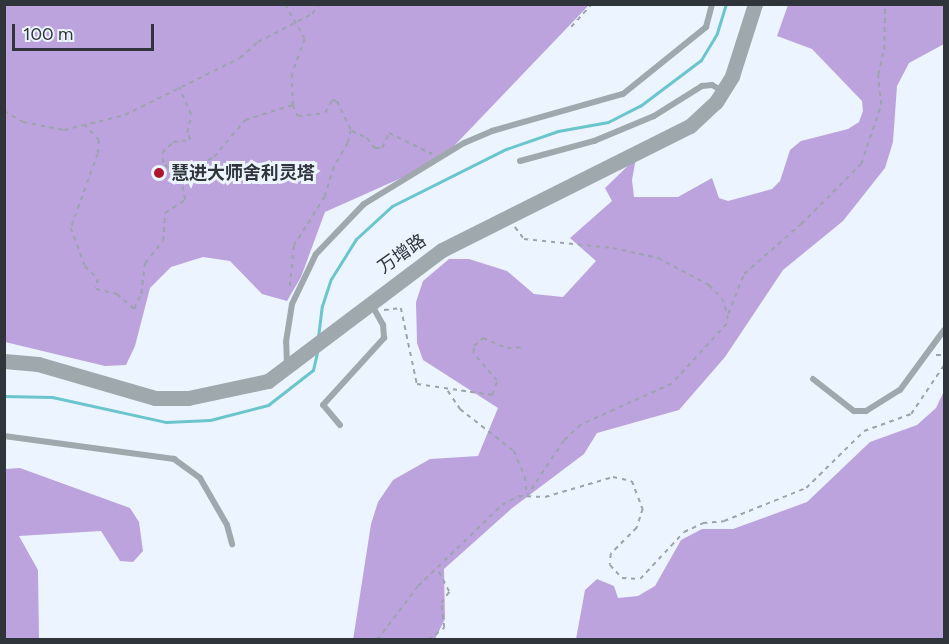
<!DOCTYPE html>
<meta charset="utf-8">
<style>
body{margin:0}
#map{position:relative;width:949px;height:644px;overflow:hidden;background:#ecf5ff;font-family:Figtree,"Noto Sans SC",sans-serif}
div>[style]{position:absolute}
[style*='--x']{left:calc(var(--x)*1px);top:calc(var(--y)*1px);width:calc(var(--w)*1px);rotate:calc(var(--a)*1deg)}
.forest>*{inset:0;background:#bca3dd}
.stream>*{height:3px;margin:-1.5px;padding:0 1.5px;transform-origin:1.5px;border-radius:1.5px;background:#6bc5cd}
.path>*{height:1.5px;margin-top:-0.75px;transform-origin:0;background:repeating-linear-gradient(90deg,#9ca3ac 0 4.5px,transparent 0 9px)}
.service>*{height:6px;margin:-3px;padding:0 3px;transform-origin:3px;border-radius:3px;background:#9fa8ad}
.tertiary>*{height:15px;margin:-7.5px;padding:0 7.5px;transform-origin:7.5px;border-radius:7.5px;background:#9fa8ad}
.dots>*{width:16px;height:16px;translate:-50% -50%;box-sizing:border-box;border:3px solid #ecf5ff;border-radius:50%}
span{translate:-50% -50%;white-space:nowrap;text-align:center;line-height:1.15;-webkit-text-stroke:6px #ecf5ff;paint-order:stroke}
.poi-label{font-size:18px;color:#30353c;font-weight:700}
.left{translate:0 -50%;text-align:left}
.street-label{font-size:18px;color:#30353c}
.frame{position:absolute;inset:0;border:6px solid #30353c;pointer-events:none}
.scale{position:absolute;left:12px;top:24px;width:142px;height:27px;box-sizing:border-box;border:3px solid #30353c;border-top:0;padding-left:8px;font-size:18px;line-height:21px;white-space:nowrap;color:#30353c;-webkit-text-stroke:4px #ecf5ff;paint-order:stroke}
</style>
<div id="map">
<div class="forest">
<div style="clip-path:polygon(5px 5px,589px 5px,454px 146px,417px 171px,325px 212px,301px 277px,287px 301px,262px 294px,230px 261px,203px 257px,171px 267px,150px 288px,135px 346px,126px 365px,105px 366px,5px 342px)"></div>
<div style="clip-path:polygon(788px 5px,944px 5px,944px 44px,909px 63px,897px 86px,893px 142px,885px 168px,843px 221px,783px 270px,725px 357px,679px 410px,597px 433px,584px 454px,511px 509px,444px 569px,445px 619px,435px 639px,353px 640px,371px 524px,378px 502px,393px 480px,430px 459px,478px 456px,498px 408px,423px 360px,417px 343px,416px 302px,423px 281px,449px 259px,469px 259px,507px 271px,534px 294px,563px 297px,596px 261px,570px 238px,612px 201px,605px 188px,636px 158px,632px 180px,634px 197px,678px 197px,712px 178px,719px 198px,728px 201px,772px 189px,780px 181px,790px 150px,801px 141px,848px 129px,859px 122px,863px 111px,862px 101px,812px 49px,777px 36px)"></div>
<div style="clip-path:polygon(944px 391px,944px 639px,576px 639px,585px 590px,597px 579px,614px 586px,618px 598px,638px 596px,655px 586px,681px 540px,702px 529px,733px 529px,807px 502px,870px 442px,917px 425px,936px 408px)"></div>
<div style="clip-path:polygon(20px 468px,130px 508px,139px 522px,143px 551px,133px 562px,120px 561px,101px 531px,19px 536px,38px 570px,39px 639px,5px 639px,5px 469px)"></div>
</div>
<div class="stream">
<div style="--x:318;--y:337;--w:31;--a:-83"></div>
<div style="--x:322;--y:306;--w:28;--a:-72"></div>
<div style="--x:331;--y:279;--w:47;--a:-58"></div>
<div style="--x:356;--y:239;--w:49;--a:-42.5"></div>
<div style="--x:392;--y:206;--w:127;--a:-26.6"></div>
<div style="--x:506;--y:149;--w:55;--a:-19.1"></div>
<div style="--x:558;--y:131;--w:51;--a:-10.2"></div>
<div style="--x:608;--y:122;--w:36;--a:-27"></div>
<div style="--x:640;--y:106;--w:76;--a:-37"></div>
<div style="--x:701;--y:60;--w:31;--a:-59"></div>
<div style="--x:717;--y:33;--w:30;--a:-73"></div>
<div style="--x:4;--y:396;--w:48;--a:1.2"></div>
<div style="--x:52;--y:397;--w:117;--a:12.4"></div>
<div style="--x:166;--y:422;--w:44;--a:-2.6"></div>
<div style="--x:210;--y:420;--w:60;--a:-14.5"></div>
<div style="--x:268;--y:405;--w:57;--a:-37.9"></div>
<div style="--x:313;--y:370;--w:18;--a:-77"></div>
</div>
<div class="path">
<div style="--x:285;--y:4;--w:40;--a:60.3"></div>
<div style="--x:305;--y:39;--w:37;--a:110"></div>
<div style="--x:292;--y:74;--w:31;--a:88"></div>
<div style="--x:571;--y:27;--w:31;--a:-48"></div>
<div style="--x:4;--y:111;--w:22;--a:30"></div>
<div style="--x:23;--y:122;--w:42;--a:11"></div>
<div style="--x:64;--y:130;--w:63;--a:-13.8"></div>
<div style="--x:125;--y:115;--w:128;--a:-26.4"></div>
<div style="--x:240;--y:58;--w:24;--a:-42"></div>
<div style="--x:258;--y:42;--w:61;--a:-27.4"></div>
<div style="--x:312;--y:14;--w:12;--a:-55"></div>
<div style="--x:84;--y:124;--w:22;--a:47"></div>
<div style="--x:99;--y:140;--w:14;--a:94"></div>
<div style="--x:98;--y:154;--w:79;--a:110"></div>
<div style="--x:71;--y:228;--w:40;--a:69.8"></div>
<div style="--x:85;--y:266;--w:18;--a:45"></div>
<div style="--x:98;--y:279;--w:10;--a:101"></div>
<div style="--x:96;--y:289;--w:22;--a:13"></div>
<div style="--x:117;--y:294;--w:23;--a:41"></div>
<div style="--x:134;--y:309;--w:17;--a:-65"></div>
<div style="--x:141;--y:294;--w:31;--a:-83"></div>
<div style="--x:145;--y:263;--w:28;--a:-51"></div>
<div style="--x:163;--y:241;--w:28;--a:-86"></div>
<div style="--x:165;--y:213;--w:24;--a:-33"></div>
<div style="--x:185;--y:200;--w:19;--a:-102"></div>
<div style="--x:181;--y:181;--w:25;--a:-135"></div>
<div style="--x:163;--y:163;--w:10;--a:-96"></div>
<div style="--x:162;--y:153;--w:16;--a:-45"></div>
<div style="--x:173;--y:142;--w:17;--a:-7"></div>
<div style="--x:190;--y:140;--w:8;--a:-113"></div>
<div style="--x:187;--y:133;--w:18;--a:-77"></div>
<div style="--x:191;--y:115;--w:30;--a:-114"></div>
<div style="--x:352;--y:131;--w:17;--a:25"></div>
<div style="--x:367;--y:138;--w:13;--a:51"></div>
<div style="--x:375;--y:148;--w:7;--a:0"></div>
<div style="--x:382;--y:148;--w:17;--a:-65"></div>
<div style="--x:389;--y:133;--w:48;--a:26"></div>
<div style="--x:177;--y:178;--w:43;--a:-29.6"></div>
<div style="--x:214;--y:157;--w:48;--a:-50"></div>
<div style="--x:245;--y:120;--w:50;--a:-17.4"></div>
<div style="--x:293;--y:105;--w:12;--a:66"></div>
<div style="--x:298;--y:116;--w:27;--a:-6"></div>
<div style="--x:325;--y:113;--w:15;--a:-62"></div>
<div style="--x:332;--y:100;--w:5;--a:11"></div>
<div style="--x:337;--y:101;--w:32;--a:64"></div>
<div style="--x:351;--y:130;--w:13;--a:103"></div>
<div style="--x:348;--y:143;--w:28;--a:120"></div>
<div style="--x:334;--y:167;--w:31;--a:107"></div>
<div style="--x:325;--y:197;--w:58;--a:122.3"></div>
<div style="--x:294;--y:246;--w:42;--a:95.4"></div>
<div style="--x:515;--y:227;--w:15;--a:53"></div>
<div style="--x:524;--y:239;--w:89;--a:5.8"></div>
<div style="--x:613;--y:248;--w:46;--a:12.5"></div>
<div style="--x:658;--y:258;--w:58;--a:27.9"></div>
<div style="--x:709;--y:285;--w:18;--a:45"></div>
<div style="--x:722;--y:298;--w:18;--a:71"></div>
<div style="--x:728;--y:315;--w:9;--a:96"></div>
<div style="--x:727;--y:324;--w:81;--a:132.5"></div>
<div style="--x:672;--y:384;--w:100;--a:155.7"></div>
<div style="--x:581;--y:425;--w:23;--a:137"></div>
<div style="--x:564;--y:441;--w:65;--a:123.7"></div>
<div style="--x:384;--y:310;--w:17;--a:-7"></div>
<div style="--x:401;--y:308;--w:78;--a:78.1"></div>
<div style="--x:417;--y:384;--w:76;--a:8.3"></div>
<div style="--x:492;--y:395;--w:15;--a:-70"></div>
<div style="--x:497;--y:381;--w:37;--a:-131"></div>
<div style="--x:473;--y:353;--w:7;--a:-82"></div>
<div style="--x:474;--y:346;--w:12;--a:-42"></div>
<div style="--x:483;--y:338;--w:26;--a:23"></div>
<div style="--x:507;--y:348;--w:18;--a:-3"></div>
<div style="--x:728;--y:314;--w:43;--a:-68.2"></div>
<div style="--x:744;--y:274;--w:76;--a:-41.3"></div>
<div style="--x:801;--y:224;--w:85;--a:-45"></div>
<div style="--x:861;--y:164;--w:62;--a:-71.3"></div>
<div style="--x:881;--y:105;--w:30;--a:-96"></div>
<div style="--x:878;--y:75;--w:26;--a:-77"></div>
<div style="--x:884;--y:50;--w:46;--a:-88.8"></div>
<div style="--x:936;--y:355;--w:8;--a:0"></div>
<div style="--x:448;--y:391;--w:22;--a:56"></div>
<div style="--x:460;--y:409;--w:68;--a:37.9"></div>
<div style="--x:514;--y:451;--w:28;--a:67"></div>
<div style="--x:525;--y:477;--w:18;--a:84"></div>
<div style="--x:377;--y:640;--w:68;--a:-52.8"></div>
<div style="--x:418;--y:586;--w:117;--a:-44"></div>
<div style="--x:502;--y:505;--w:18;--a:-29"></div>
<div style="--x:518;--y:496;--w:27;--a:2"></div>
<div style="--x:545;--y:497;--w:71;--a:-16.4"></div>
<div style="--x:613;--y:477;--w:19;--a:12"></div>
<div style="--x:632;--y:481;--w:30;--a:69"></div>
<div style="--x:643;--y:509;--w:20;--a:108"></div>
<div style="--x:637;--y:528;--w:37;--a:135"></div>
<div style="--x:611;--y:554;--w:11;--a:95"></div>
<div style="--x:610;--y:565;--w:18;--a:47"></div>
<div style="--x:622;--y:578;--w:18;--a:3"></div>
<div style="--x:640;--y:579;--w:64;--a:-46.9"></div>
<div style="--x:684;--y:532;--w:21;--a:-25"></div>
<div style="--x:703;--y:523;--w:21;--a:-5"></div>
<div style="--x:724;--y:521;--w:88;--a:-21.9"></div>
<div style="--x:806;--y:488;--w:81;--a:-44.5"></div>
<div style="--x:864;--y:431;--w:50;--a:-19.9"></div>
<div style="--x:911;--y:414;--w:59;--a:-56"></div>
<div style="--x:428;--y:640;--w:20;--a:-37"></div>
<div style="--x:444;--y:628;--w:25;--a:-97"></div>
<div style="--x:441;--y:603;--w:14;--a:-54"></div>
<div style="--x:449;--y:592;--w:27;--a:-117"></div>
</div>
<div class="service">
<div style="--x:520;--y:161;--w:77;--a:-15.1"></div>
<div style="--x:594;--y:141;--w:65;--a:-22.6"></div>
<div style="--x:654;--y:116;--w:57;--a:-32"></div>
<div style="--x:702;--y:86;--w:10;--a:-6"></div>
<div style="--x:712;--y:85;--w:13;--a:29"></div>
<div style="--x:287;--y:365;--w:23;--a:-92"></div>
<div style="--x:286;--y:342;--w:38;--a:-81"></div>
<div style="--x:292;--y:304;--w:55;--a:-64.4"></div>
<div style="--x:316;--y:254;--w:69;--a:-46.2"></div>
<div style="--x:364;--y:204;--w:117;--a:-31.4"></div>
<div style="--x:464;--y:143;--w:30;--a:-23"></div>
<div style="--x:492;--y:131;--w:136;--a:-15.8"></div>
<div style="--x:623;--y:94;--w:107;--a:-38.9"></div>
<div style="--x:706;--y:27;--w:24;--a:-75"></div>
<div style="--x:813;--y:379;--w:52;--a:38"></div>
<div style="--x:854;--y:411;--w:12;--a:0"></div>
<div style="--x:866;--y:411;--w:40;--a:-32"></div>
<div style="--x:900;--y:390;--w:74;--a:-53.7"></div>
<div style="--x:340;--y:425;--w:26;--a:-130"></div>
<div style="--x:323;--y:405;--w:91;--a:-47.7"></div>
<div style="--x:384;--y:338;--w:13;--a:-94"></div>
<div style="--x:383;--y:325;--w:23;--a:-119"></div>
<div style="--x:4;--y:436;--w:172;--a:7.7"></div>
<div style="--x:174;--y:459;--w:32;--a:36"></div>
<div style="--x:200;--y:478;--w:54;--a:60.1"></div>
<div style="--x:227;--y:525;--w:20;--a:75"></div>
</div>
<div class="tertiary">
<div style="--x:4;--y:361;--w:34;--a:5"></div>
<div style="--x:38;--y:364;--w:122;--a:16.2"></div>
<div style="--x:155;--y:398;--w:33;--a:0"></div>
<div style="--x:188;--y:398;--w:82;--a:-12"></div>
<div style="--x:268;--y:381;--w:218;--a:-37"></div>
<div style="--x:442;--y:250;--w:277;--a:-26.6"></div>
<div style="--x:690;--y:126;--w:35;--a:-43"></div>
<div style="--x:716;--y:102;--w:31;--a:-58"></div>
<div style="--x:732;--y:76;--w:76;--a:-72.3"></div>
</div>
<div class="dots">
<div style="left:159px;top:173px;background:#ac172f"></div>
</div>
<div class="poi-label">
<span class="left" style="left:171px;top:173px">慧进大师舍利灵塔</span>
</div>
<div class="street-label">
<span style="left:402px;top:254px;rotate:-35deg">万增路</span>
</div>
<div class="frame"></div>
<div class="scale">100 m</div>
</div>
